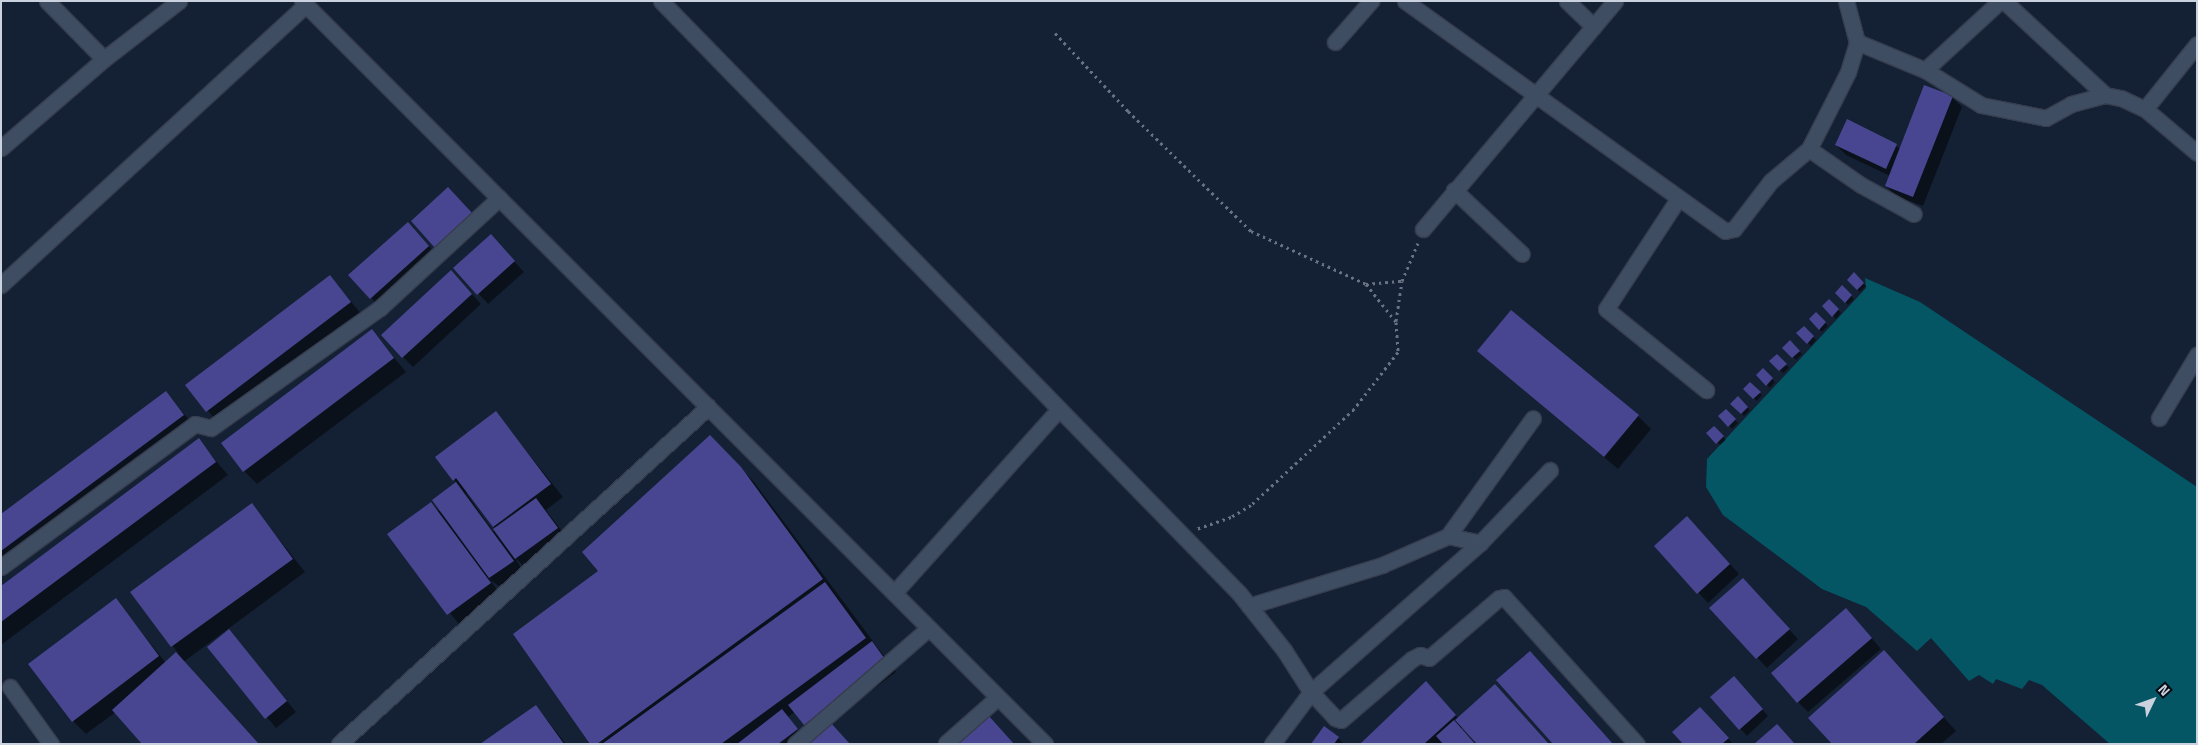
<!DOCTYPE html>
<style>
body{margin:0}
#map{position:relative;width:2198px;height:745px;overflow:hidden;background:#142134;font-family:"Titillium Web",sans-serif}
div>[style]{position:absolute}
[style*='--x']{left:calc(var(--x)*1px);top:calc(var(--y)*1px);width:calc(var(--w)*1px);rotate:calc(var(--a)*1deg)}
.water>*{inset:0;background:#045664}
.shadow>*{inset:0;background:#0007}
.building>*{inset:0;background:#494691}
.path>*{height:3px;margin-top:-1.5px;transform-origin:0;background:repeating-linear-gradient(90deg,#677282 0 2.5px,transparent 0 6.5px)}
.roads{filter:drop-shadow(1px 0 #363d4e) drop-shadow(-1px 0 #363d4e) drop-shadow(0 1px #363d4e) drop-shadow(0 -1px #363d4e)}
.minor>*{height:15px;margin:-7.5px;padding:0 7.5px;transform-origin:7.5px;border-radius:7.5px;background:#3f4d63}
span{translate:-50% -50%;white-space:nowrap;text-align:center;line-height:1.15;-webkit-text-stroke:4px #050a13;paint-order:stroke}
.frame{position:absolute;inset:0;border:2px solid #cad2e0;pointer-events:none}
.north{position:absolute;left:2128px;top:675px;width:50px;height:50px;-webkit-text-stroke:4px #050a13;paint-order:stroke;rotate:48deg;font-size:14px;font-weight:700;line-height:20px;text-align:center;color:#cad2e0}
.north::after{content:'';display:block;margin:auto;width:18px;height:22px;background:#cad2e0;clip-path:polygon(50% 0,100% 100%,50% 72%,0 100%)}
</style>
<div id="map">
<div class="water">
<div style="clip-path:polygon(1865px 278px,1920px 302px,2197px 487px,2197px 744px,2110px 744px,2042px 685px,2029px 680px,2022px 689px,1996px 679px,1993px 684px,1979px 675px,1969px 681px,1931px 638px,1917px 651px,1866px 607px,1822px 589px,1723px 515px,1706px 487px,1707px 459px,1866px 288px)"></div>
</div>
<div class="shadow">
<div style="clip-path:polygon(1952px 97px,1962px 107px,1923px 206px,1896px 196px,1886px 186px,1890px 176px,1846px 155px,1836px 145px,1847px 121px,1901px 149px)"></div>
<div style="clip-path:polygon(417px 233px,438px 256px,381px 308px,371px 298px)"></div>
<div style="clip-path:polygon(500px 246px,524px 272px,488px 304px,455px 268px)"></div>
<div style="clip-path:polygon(1854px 274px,1866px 286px,1860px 292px,1848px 280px)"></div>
<div style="clip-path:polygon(330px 276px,363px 316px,220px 425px,186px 385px)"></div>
<div style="clip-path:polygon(461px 282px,481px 304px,413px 367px,403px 357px)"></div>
<div style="clip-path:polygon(1842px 287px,1854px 299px,1848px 305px,1836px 293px)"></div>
<div style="clip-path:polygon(1829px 300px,1841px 313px,1836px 319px,1824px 306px)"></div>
<div style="clip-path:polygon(1816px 314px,1828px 326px,1822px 332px,1810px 319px)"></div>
<div style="clip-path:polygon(1804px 328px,1816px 340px,1811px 346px,1798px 333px)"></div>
<div style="clip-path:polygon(372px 331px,406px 372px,257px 484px,244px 471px)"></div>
<div style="clip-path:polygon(1790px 342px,1802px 354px,1796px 360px,1784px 348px)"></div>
<div style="clip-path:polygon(1478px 351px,1638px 416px,1651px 429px,1618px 469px)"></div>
<div style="clip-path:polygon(1777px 355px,1789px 368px,1783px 373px,1771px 361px)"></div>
<div style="clip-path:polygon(1763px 370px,1775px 382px,1770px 388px,1757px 375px)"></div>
<div style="clip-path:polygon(1750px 383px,1762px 395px,1757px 401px,1744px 389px)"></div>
<div style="clip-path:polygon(166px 393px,196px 428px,1px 573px,1px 516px)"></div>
<div style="clip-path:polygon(1738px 398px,1750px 410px,1744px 416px,1732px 404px)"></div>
<div style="clip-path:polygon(1726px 411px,1738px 423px,1732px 429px,1720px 416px)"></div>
<div style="clip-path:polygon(evenodd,496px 413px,563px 497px,546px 510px,567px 538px,525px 568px,514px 556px,523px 571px,500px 587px,489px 579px,503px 597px,461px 627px,389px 534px,430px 503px,446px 517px,434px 500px,457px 483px,454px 480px,496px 413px,468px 492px,496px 529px,493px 531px,466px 493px,468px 492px)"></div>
<div style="clip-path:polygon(1714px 427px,1726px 440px,1720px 445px,1708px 433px)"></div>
<div style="clip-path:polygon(710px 437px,754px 482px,896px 672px,814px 734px,795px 712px,788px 717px,807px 740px,801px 744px,592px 744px,599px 571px)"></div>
<div style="clip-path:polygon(198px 440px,228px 475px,1px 645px,1px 587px)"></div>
<div style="clip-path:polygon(252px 505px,305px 572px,86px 734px,73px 721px,116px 600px,166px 663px,178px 653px,132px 592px)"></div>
<div style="clip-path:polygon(1697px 527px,1739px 574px,1708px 603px,1656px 546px)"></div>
<div style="clip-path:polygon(1752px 589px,1798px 639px,1767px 668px,1711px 608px)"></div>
<div style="clip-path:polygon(1856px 620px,1881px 649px,1808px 712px,1798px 702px)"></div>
<div style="clip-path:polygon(229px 630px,296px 712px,276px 728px,209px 647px)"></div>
<div style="clip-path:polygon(1897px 665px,1956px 731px,1941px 744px,1833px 744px)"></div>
<div style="clip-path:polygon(1426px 683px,1458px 718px,1495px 685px,1549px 744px,1478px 744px,1463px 727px,1461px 729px,1474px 744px,1362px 744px)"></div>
<div style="clip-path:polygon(1740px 684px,1768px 716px,1747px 736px,1712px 697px)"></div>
<div style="clip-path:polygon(536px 706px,566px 744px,482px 744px)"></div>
<div style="clip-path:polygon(1709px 718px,1733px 744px,1685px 744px)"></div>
<div style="clip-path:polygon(1338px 738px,1344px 744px,1312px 744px)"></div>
</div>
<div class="building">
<div style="clip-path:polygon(1924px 85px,1953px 96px,1913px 197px,1885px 186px)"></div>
<div style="clip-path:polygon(1847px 119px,1897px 144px,1886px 169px,1835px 145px)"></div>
<div style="clip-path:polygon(448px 187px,473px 214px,435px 248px,411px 221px)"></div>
<div style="clip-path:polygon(408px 222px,429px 246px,370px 299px,348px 275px)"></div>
<div style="clip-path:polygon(491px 234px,515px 261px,477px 295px,453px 268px)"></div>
<div style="clip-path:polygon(451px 270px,472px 294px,402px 358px,381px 335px)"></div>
<div style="clip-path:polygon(1854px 272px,1864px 283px,1857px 290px,1847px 280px)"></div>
<div style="clip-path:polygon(330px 275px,351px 302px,206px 412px,185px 385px)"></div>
<div style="clip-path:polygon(1842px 285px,1852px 295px,1845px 303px,1835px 293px)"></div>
<div style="clip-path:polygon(1829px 299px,1839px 309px,1832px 317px,1822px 306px)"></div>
<div style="clip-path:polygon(1511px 310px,1639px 415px,1604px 457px,1477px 351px)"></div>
<div style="clip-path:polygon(1816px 312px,1826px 322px,1819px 330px,1809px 319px)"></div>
<div style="clip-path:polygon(1804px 326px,1814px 336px,1807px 344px,1796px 333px)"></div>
<div style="clip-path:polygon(372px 329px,394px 358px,243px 472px,221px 443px)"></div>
<div style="clip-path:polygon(1790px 340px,1800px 351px,1792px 358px,1782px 348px)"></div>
<div style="clip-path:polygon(1777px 354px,1787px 364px,1779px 371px,1769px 361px)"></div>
<div style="clip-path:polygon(1763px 368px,1773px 378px,1766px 386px,1756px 375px)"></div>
<div style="clip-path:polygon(1750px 382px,1761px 392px,1753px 399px,1743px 389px)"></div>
<div style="clip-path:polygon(166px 391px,184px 415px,1px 551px,1px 514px)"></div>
<div style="clip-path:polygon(1738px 396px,1748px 407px,1741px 414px,1730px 404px)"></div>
<div style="clip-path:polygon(1726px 409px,1736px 419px,1728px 427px,1718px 416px)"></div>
<div style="clip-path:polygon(496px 411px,551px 484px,493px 527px,456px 478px,453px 481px,435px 457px)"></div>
<div style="clip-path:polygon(1714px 426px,1724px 436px,1716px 444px,1706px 433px)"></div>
<div style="clip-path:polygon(710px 435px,741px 467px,823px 579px,597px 744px,590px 744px,513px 634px,598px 571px,582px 552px)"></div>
<div style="clip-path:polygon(199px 438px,216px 462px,1px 622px,1px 586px)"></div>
<div style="clip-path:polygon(456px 482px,514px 561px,489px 578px,432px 500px)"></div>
<div style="clip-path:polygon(536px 498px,558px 528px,515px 559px,493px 529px)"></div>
<div style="clip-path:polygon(431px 502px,491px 583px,447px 615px,387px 534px)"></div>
<div style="clip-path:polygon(252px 503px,293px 559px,171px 647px,130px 592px)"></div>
<div style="clip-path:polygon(1687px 516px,1730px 564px,1697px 594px,1654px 546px)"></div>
<div style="clip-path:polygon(1743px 578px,1790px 629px,1756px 659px,1709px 608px)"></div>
<div style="clip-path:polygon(825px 582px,866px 638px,721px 744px,602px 744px)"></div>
<div style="clip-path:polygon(116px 598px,159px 656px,72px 722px,28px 664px)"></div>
<div style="clip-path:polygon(1846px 608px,1872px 638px,1797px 703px,1771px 673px)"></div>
<div style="clip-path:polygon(229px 629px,287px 701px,265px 719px,207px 647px)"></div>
<div style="clip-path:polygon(872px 641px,887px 662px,804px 725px,788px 705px)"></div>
<div style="clip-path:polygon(1884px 650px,1944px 717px,1914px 744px,1832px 744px,1808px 718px)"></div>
<div style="clip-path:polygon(1530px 651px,1613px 744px,1553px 744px,1496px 680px)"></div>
<div style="clip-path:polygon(176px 652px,259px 744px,142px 744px,112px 710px)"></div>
<div style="clip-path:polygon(1734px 676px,1763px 709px,1739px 730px,1710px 697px)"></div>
<div style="clip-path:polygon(1426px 681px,1456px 715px,1424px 744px,1360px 744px)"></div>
<div style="clip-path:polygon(1495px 684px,1549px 744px,1477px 744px,1455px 720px)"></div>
<div style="clip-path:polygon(536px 705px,564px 744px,480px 744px)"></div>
<div style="clip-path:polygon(1700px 707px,1729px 738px,1722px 744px,1683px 744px,1672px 732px)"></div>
<div style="clip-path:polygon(782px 709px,798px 729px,778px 744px,737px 744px)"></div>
<div style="clip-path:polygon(988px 715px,1014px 744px,956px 744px)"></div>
<div style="clip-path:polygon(1454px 720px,1475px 744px,1443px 744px,1436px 736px)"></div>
<div style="clip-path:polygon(830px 722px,850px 744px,806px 744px)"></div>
<div style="clip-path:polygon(1777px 724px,1795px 744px,1754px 744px)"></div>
<div style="clip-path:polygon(1324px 726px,1339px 737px,1334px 744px,1311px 744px)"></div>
</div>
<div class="path">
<div style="--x:1055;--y:33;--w:107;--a:46.9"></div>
<div style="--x:1128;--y:111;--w:172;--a:44.3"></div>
<div style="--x:1251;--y:231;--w:127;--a:24.7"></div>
<div style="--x:1366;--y:284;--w:48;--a:51.7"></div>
<div style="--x:1396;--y:322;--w:30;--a:86"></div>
<div style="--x:1398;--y:352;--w:72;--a:127.7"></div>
<div style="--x:1354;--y:409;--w:141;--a:137"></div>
<div style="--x:1251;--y:505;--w:23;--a:149"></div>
<div style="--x:1231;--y:517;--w:36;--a:161"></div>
<div style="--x:1366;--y:284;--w:36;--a:-5"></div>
<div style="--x:1396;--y:321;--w:40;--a:-81.5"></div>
<div style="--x:1402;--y:281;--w:41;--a:-67.2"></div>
</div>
<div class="roads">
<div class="minor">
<div style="--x:47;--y:1;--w:81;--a:45.5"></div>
<div style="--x:302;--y:1;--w:1051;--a:45"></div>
<div style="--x:661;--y:1;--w:827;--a:45.69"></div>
<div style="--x:1239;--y:593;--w:73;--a:51.7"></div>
<div style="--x:1284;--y:650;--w:50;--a:57.3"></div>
<div style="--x:1311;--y:692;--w:35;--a:47"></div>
<div style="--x:1335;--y:718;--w:6;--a:18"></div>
<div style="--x:1341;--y:720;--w:94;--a:-40.7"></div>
<div style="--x:1412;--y:659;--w:9;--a:-27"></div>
<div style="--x:1420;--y:655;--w:9;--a:18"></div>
<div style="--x:1429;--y:658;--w:92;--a:-40.6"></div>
<div style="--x:1499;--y:598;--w:5;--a:-11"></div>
<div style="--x:1504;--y:597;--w:198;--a:47.9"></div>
<div style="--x:1405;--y:1;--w:394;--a:35.7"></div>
<div style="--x:1725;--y:231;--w:9;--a:-13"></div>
<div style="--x:1734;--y:229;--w:61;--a:-52.4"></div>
<div style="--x:1771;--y:181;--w:50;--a:-40.1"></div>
<div style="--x:1809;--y:149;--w:86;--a:-63.1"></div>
<div style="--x:1848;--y:72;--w:31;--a:-73"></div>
<div style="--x:1857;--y:42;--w:42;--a:-105"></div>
<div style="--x:1567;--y:1;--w:37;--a:44"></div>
<div style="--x:2004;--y:1;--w:138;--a:42.9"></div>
<div style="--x:1335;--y:42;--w:55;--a:-48.7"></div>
<div style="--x:1857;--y:42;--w:74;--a:22.4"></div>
<div style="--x:1925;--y:70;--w:102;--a:-42.6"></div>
<div style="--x:1925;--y:70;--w:66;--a:32"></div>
<div style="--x:1981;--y:105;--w:66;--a:11.3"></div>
<div style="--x:2046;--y:118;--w:29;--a:-29"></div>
<div style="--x:2071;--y:104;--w:35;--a:-15"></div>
<div style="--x:2105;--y:95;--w:16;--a:11"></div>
<div style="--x:2121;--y:98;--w:26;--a:25"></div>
<div style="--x:2145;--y:109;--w:68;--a:40.2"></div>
<div style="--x:2145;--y:109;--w:83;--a:-51.3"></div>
<div style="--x:1;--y:148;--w:136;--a:-40.8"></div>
<div style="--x:104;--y:59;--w:95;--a:-37.7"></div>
<div style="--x:1809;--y:149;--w:63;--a:34.7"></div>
<div style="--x:1861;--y:185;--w:60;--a:28.7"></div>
<div style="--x:1454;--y:190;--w:93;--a:43.3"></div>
<div style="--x:1678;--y:199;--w:131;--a:123.2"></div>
<div style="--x:1606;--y:309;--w:129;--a:39"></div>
<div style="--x:1423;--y:229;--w:298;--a:-49.9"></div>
<div style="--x:1;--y:285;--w:414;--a:-42.6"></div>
<div style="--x:2159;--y:418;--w:74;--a:-58.9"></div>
<div style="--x:1448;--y:536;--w:145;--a:-54.2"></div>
<div style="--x:1;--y:567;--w:241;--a:-36.4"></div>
<div style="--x:195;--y:424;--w:16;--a:14"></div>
<div style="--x:211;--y:428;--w:207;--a:-35.4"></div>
<div style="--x:380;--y:308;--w:162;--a:-42.7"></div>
<div style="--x:894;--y:593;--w:246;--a:-48.1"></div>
<div style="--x:1249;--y:606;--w:139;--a:-17.1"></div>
<div style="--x:1382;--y:565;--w:72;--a:-23.7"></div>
<div style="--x:1448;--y:536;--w:33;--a:12"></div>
<div style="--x:10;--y:687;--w:70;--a:54.3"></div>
<div style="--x:946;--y:743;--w:69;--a:-41.5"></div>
<div style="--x:339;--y:744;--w:500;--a:-42.4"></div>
<div style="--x:795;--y:744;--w:177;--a:-40.9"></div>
<div style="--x:1272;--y:744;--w:65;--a:-53.1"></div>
<div style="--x:1311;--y:692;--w:225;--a:-41.4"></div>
<div style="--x:1480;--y:543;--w:101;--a:-46.2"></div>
</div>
</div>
<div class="frame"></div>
<div class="north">N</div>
</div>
